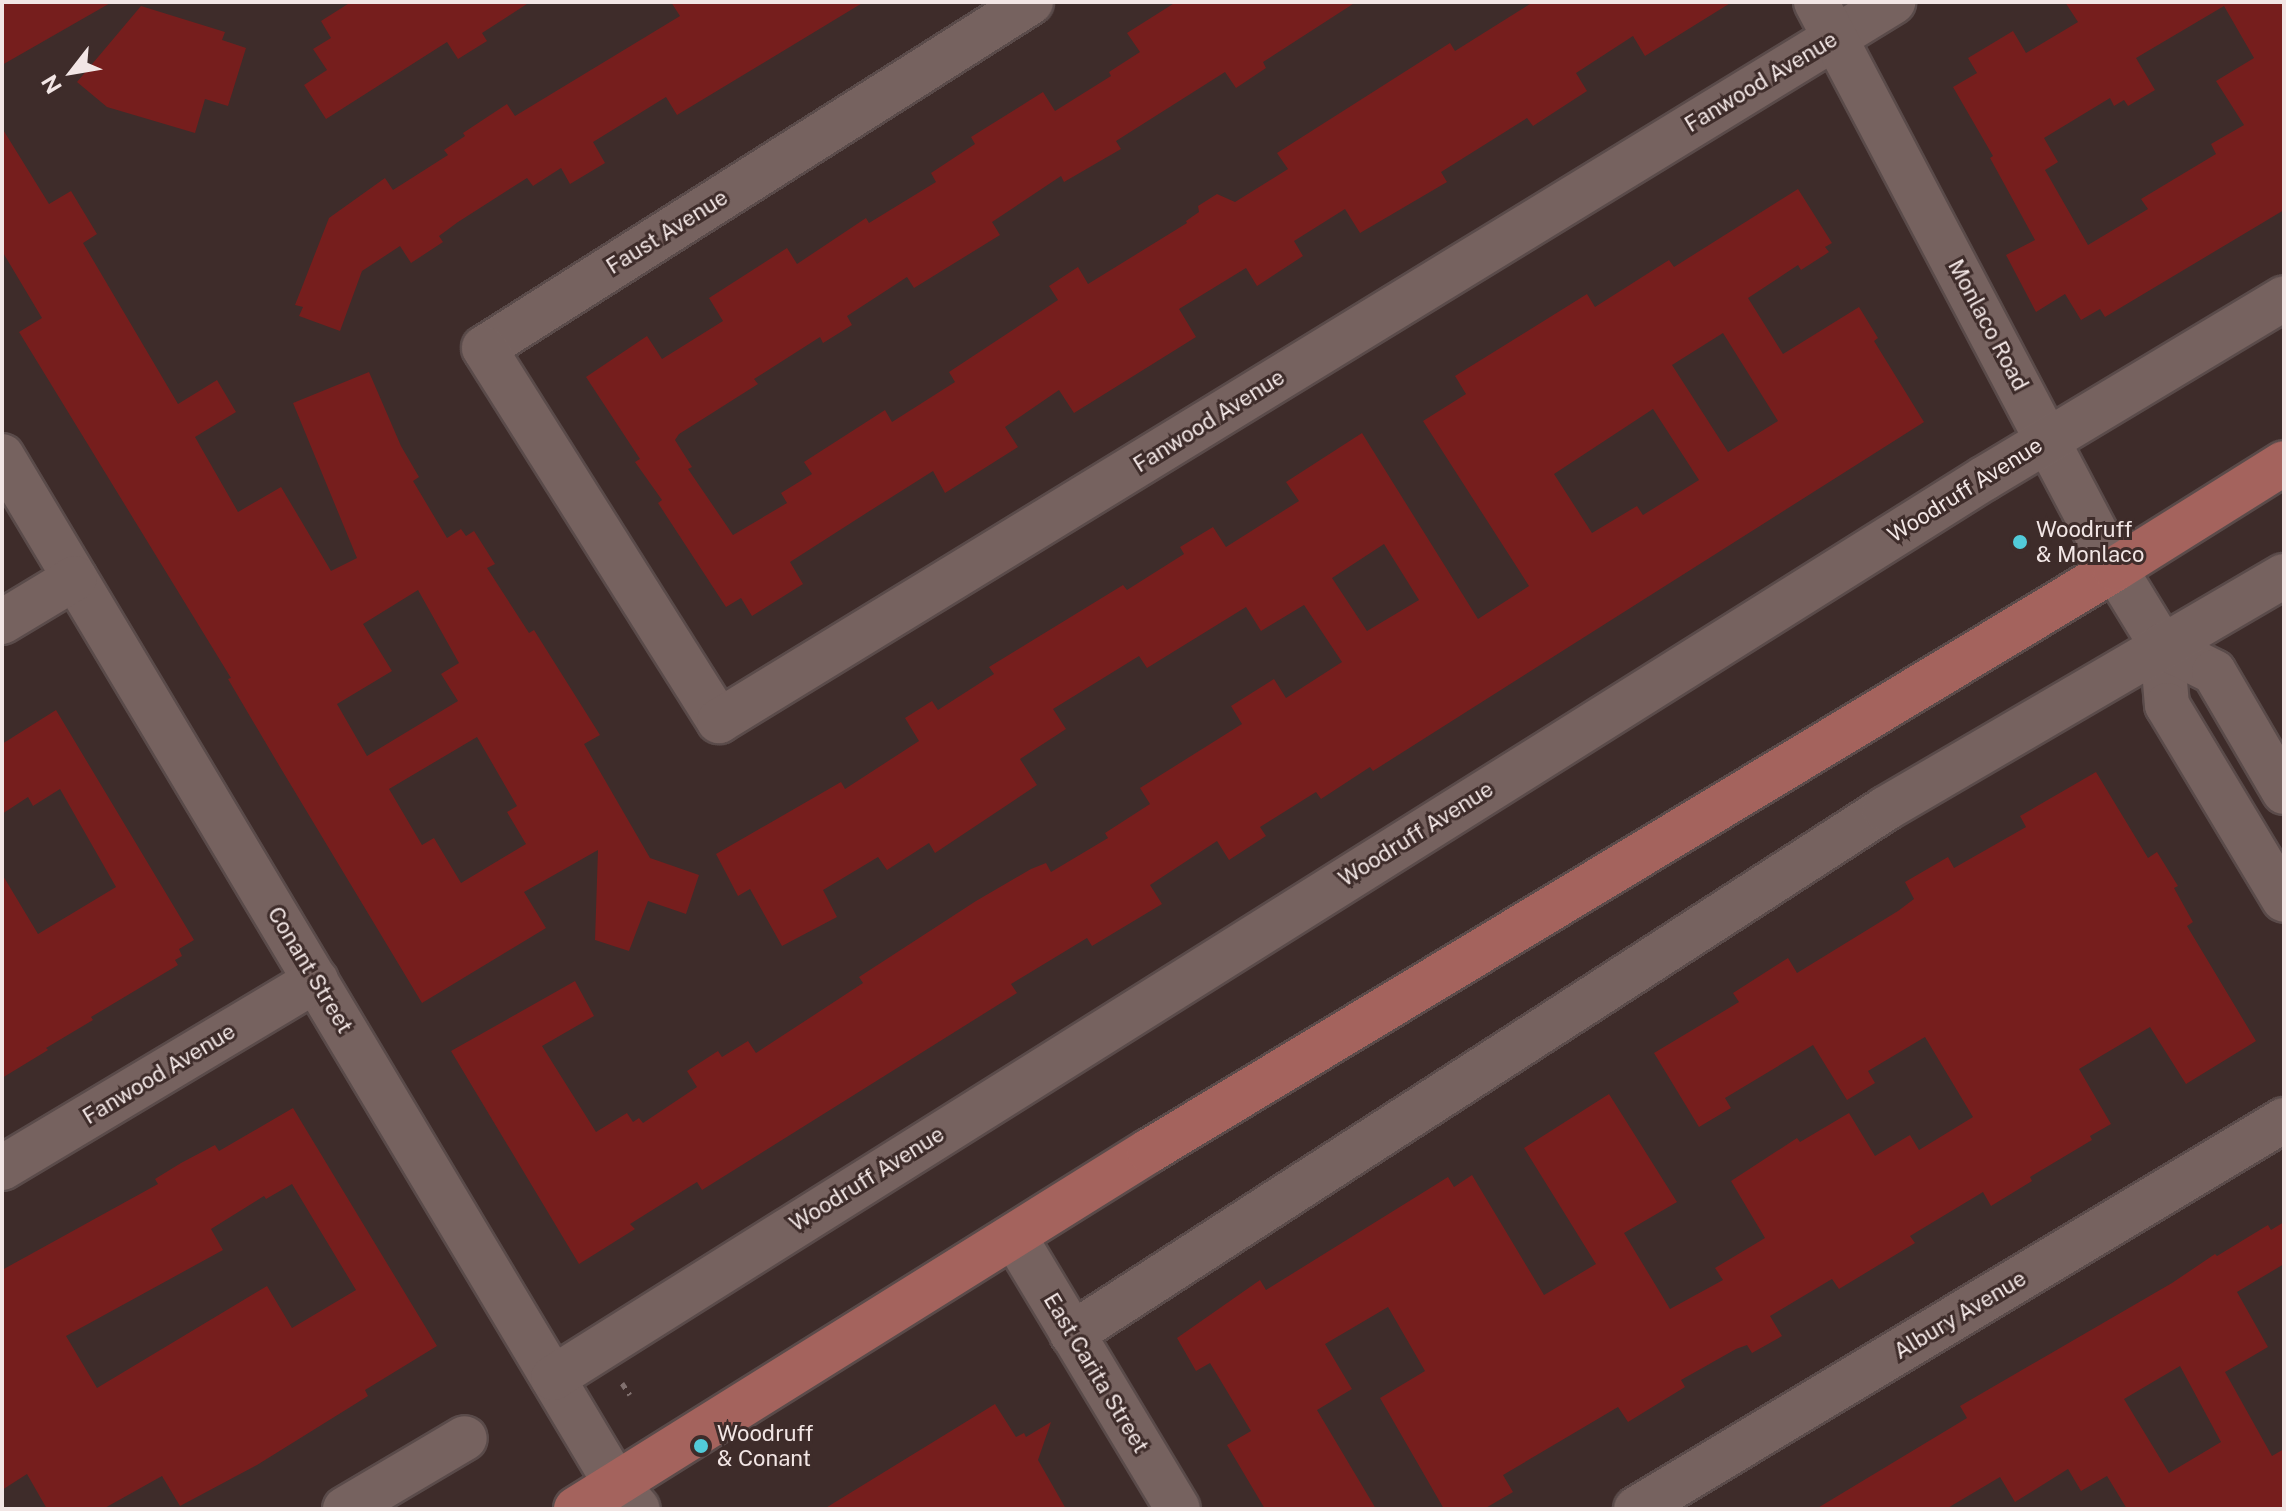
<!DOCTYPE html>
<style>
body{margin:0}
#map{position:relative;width:2286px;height:1511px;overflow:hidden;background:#3e2c2a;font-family:"Public Sans",sans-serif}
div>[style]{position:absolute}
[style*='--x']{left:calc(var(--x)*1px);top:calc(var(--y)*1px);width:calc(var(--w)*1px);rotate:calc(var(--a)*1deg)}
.building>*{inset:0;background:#761e1d}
.path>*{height:5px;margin-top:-2.5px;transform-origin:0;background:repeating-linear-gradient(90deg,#80706e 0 6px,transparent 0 12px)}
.roads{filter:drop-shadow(2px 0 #5a4b4a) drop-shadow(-2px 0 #5a4b4a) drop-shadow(0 2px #5a4b4a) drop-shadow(0 -2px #5a4b4a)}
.minor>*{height:44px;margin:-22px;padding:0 22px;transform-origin:22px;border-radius:22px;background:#76625f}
.major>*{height:44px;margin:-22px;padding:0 22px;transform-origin:22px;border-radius:22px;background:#a4635d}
.dots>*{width:22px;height:22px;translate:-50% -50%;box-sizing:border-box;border:4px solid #3e2c2a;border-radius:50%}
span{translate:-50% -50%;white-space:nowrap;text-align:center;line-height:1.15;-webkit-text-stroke:6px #3e2c2a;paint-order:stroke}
.street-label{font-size:22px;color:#f2e6e5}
.poi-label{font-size:22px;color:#f2e6e5}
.left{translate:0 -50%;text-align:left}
.frame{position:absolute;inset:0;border:4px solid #f2e6e5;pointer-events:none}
.north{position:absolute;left:32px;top:32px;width:80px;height:80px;-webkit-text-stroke:6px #3e2c2a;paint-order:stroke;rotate:239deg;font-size:22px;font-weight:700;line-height:32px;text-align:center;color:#f2e6e5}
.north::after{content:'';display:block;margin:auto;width:28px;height:36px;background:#f2e6e5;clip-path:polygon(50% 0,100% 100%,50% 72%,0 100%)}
</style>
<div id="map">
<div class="building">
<div style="clip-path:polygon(2px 2px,112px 2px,2px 65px)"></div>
<div style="clip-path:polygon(351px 2px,530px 2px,482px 33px,487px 41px,458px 59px,447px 42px,326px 119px,304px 85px,327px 70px,313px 49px,331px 38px,321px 21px)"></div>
<div style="clip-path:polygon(671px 2px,864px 2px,677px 115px,666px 97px,593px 142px,605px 163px,570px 184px,561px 168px,533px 186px,527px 178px,458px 222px,439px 236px,443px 242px,411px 263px,400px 246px,362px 271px,340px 331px,299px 316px,303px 307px,295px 305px,329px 218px,385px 178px,393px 190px,448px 155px,444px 150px,465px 136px,463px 133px,507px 104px,515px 116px,680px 16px)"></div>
<div style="clip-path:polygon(1176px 2px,1356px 2px,1263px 62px,1266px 68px,1236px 88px,1225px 72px,1116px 141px,1121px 149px,1064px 182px,1061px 176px,992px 222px,1000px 235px,914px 288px,907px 277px,847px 316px,852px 325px,823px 343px,820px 337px,754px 379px,758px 384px,679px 434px,675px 440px,692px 467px,688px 469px,733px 535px,787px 503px,781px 493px,812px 474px,804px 462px,885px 410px,892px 422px,955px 382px,949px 372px,1058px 300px,1049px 286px,1078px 267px,1088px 284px,1187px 223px,1186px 221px,1199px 212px,1198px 206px,1217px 194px,1235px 202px,1288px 169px,1277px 153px,1450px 43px,1455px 51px,1533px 2px,1732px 2px,1645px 56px,1633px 36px,1576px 73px,1587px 91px,1533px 126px,1527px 118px,1441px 172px,1447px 182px,1360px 233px,1345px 209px,1294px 241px,1303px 256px,1257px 286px,1246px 268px,1179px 309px,1196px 337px,1074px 413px,1059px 390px,1005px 427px,1018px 447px,945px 493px,933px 471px,868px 512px,790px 562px,803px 584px,752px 616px,741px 598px,726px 607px,658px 503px,662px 500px,635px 462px,640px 459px,586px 377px,647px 336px,662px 359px,723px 321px,709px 298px,787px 248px,797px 264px,866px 218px,869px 223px,936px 182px,931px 173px,975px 144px,971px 137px,1043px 92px,1055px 111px,1111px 76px,1109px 72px,1140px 52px,1127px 33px)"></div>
<div style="clip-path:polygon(evenodd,2065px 2px,2284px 2px,2284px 210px,2105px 317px,2100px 309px,2081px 320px,2065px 294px,2036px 312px,2006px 255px,2035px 240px,1990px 158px,1993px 156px,1953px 87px,1977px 73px,1968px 58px,2013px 31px,2026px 53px,2078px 22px,2065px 2px,2224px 6px,2254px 58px,2216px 81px,2244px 125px,2211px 144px,2216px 154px,2141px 199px,2148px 209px,2088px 245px,2045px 170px,2058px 162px,2044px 138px,2110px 98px,2114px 106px,2124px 100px,2128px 106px,2155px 90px,2136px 58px,2224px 6px)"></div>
<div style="clip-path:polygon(141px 6px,225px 32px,222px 40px,246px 48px,228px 106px,205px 99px,195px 133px,107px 107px,77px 82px)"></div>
<div style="clip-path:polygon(evenodd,2px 128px,49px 204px,71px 191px,97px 234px,83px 243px,178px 404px,217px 380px,236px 412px,195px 437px,238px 512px,281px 487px,331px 571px,357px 558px,293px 403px,369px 372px,401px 446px,419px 477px,413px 481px,447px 538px,461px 529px,466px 536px,474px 531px,495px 564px,487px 568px,529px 633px,534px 630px,600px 735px,584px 744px,650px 858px,699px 875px,686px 914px,648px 901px,629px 951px,595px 940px,598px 850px,524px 892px,546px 928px,422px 1003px,280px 767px,228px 679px,231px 678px,19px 332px,42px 318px,2px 251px,2px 128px,418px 590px,459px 663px,441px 674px,458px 701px,367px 756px,337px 704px,392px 671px,363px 624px,418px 590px,2px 128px,477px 737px,517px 806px,507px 812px,526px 844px,461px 883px,434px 838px,422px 845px,389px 789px,477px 737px)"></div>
<div style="clip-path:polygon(evenodd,1798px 189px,1832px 243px,1825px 247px,1829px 252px,1801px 270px,1798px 265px,1748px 298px,1783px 354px,1859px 307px,1878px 338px,1874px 341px,1924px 422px,1373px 771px,1370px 767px,1321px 799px,1316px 792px,1260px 827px,1266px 836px,1229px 860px,1217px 841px,1150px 885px,1162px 904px,1092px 946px,1087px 938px,1011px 984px,1017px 993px,702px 1190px,697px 1182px,630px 1224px,635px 1229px,579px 1264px,451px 1051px,575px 981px,594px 1016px,542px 1046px,596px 1132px,627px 1113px,633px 1122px,639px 1118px,643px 1123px,697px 1087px,687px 1071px,718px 1051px,722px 1057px,748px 1041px,756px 1053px,863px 983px,859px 977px,976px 901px,1031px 869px,1046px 863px,1051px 872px,1108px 838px,1105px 833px,1150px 804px,1140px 788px,1242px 724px,1231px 706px,1274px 679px,1286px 698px,1342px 662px,1304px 605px,1261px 631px,1246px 607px,1147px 668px,1139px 656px,1053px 709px,1066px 729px,1020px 759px,1037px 785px,935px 853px,929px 843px,887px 870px,878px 857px,823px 890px,837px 917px,782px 946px,750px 889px,738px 896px,716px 854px,841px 782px,845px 789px,919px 741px,905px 718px,932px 701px,938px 710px,994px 674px,989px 667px,1123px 585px,1127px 590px,1184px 554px,1180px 547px,1213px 527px,1226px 547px,1299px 501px,1286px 482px,1362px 433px,1478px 619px,1529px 586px,1423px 421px,1466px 394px,1455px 376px,1587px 294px,1595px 307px,1669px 260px,1674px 267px,1798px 189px,1723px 333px,1778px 421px,1728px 452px,1672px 365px,1723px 333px,1798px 189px,1653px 409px,1699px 480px,1643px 515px,1637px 506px,1592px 533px,1554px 474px,1653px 409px,1798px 189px,1384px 544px,1419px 600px,1367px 631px,1332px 578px,1384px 544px)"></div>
<div style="clip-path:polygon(56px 710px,194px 940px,179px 949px,182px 956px,175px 960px,178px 965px,91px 1017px,93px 1020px,46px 1048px,48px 1050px,2px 1078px,2px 874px,38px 934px,116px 887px,60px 789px,33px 806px,28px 797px,2px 814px,2px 744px)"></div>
<div style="clip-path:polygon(2096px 772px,2148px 858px,2157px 852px,2178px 886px,2174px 888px,2193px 922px,2187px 926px,2256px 1041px,2186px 1084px,2150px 1027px,2079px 1069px,2111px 1124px,2090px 1136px,2092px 1140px,2030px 1177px,2032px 1181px,1991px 1206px,1983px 1192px,1910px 1236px,1915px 1243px,1839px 1289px,1832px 1279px,1770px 1316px,1782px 1336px,1752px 1353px,1747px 1345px,1736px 1349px,1681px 1380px,1685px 1387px,1628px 1422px,1618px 1407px,1503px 1475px,1513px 1492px,1484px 1509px,1444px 1509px,1380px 1398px,1425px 1371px,1388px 1307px,1325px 1344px,1352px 1389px,1317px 1410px,1376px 1509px,1265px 1509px,1227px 1445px,1251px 1431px,1210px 1363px,1196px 1371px,1177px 1338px,1260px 1280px,1266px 1290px,1448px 1177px,1454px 1187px,1472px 1175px,1544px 1295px,1596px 1264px,1524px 1148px,1609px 1094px,1677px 1202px,1624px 1233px,1670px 1309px,1723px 1280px,1715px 1268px,1765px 1238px,1731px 1181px,1797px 1138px,1800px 1142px,1849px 1113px,1875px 1156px,1910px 1135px,1919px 1150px,1973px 1117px,1925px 1037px,1868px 1071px,1875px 1083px,1847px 1100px,1813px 1045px,1725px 1098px,1731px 1108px,1699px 1127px,1654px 1053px,1739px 1002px,1733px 993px,1788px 958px,1797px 973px,1898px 911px,1914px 899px,1905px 882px,1948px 857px,1954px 868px,2026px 827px,2020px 816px)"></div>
<div style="clip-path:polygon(evenodd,293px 1108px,437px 1346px,365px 1390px,368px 1396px,257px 1465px,180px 1506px,162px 1476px,103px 1509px,47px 1509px,27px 1474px,2px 1490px,2px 1270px,158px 1184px,155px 1179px,181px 1163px,215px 1145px,219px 1151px,293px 1108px,292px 1184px,356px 1290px,292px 1328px,267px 1286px,97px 1388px,66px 1336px,223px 1250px,211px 1229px,264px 1196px,266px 1199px,292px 1184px)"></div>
<div style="clip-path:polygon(evenodd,2284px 1222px,2284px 1264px,2237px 1292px,2268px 1347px,2225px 1372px,2272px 1456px,2284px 1449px,2284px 1509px,2127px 1509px,2107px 1476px,2081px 1491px,2068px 1469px,2015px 1502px,2000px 1477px,1946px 1509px,1816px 1509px,1967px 1418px,1960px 1406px,2172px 1283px,2215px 1254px,2217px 1256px,2268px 1225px,2271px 1230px,2284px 1222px,2180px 1366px,2221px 1442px,2169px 1473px,2124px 1399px,2180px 1366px)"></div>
<div style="clip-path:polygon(995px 1404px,1016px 1437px,1024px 1433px,1026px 1437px,1051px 1422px,1038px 1460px,1066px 1509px,824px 1509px)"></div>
</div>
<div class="path">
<div style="--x:622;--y:1383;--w:14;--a:56"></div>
</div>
<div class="roads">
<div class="minor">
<div style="--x:1031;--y:2;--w:647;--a:147.68"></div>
<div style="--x:484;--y:348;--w:441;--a:57.8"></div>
<div style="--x:719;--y:721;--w:1377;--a:-31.48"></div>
<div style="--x:1816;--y:2;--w:641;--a:62.2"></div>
<div style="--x:2115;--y:569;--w:90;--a:58.6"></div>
<div style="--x:2162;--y:646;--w:59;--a:85.2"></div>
<div style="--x:2167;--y:705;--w:227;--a:59"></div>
<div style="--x:2;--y:456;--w:1197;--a:59.15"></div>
<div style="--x:616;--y:1484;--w:33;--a:49"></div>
<div style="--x:2;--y:622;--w:85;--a:-31.1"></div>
<div style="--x:2162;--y:646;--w:58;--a:26.6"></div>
<div style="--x:2214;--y:672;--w:139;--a:59.7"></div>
<div style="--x:2;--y:1168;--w:366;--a:-30.9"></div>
<div style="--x:1014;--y:1236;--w:318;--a:59"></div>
<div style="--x:1072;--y:1334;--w:968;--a:-32.85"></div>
<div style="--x:1885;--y:809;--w:462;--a:-30.3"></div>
<div style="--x:553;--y:1378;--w:1691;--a:-32.15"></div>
<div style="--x:1985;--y:478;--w:349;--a:-31"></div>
<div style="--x:345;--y:1509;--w:139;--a:-30.6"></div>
<div style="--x:1636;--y:1509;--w:756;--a:-30.98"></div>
</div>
<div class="major">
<div style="--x:576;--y:1509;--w:676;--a:-32"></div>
<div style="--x:1149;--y:1151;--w:1128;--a:-31.07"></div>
<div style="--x:2115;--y:569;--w:199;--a:-32.1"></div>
</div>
</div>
<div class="dots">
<div style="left:2020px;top:542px;background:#52cbd9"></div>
<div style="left:701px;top:1446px;background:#52cbd9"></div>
</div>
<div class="street-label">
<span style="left:1761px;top:82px;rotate:-31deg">Fanwood Avenue</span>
<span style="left:667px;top:232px;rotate:-32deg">Faust Avenue</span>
<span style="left:1988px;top:325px;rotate:62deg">Monlaco Road</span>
<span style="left:1209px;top:421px;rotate:-32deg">Fanwood Avenue</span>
<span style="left:1965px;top:490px;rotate:-32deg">Woodruff Avenue</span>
<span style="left:1416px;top:834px;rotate:-32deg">Woodruff Avenue</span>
<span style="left:310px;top:970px;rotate:59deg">Conant Street</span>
<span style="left:159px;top:1074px;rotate:-31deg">Fanwood Avenue</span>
<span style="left:867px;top:1179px;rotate:-32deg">Woodruff Avenue</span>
<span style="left:1960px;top:1315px;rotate:-31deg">Albury Avenue</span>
<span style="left:1096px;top:1373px;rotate:59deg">East Carita Street</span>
</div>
<div class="poi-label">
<span class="left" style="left:2036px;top:542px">Woodruff<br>&amp; Monlaco</span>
<span class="left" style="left:717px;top:1446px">Woodruff<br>&amp; Conant</span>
</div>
<div class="frame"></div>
<div class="north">N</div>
</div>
